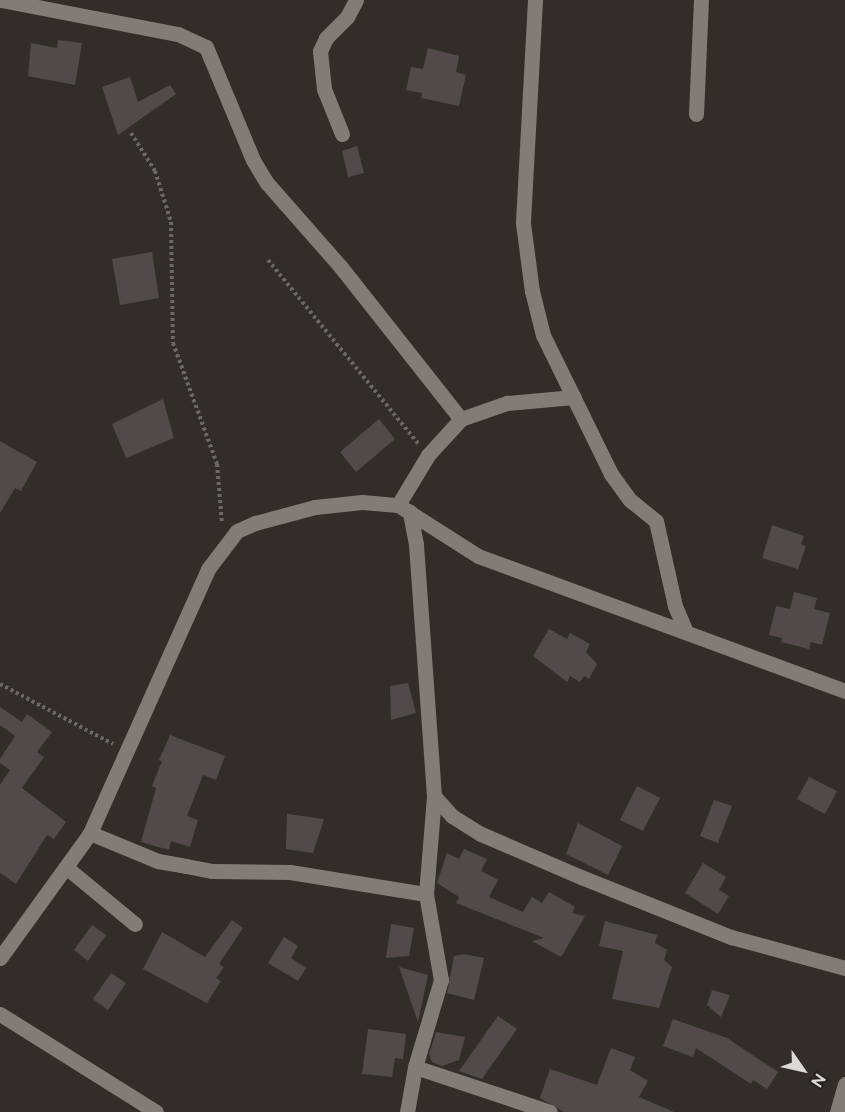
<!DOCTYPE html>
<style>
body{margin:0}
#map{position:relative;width:845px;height:1112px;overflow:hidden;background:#312e29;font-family:Raleway,sans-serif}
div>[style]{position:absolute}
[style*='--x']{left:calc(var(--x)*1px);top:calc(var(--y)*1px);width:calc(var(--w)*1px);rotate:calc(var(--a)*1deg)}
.building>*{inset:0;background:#524a4a}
.path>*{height:4px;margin-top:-2px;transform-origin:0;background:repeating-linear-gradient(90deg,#6b6964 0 3px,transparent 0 6px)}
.minor>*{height:15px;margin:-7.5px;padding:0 7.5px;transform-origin:7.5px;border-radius:7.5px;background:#807c76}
span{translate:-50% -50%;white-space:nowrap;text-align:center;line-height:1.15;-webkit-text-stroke:5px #27241f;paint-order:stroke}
.north{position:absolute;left:773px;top:1040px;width:60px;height:60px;-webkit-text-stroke:4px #27241f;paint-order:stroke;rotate:124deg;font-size:16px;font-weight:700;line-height:24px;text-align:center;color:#dbd9d6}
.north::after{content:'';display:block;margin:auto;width:21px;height:27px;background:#dbd9d6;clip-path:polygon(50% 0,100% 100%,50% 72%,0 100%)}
</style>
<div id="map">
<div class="building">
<div style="clip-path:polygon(58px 40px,82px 43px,75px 85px,28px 76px,31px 43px,57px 48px)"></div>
<div style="clip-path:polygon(428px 48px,459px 56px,456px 72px,466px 75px,459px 106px,421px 98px,422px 93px,406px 90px,411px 67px,423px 69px)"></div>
<div style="clip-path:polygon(130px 77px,138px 102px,170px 85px,176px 94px,118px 135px,102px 87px)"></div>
<div style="clip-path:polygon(357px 146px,364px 173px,348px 177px,342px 151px)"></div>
<div style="clip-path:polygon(152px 252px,159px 298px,120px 305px,112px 259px)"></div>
<div style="clip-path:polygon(163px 399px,174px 438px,126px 458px,112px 424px)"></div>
<div style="clip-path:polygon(379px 419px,395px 439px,356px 472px,340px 452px)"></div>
<div style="clip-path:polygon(0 441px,37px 462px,21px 491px,15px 488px,0 513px)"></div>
<div style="clip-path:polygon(772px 525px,804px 536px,801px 544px,806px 546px,798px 569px,762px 558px)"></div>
<div style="clip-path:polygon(794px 592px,817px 598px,814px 609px,830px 613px,822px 645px,811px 642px,809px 649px,781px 642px,782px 638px,769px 635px,776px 606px,790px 609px)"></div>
<div style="clip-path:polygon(549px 629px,567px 639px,570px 633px,590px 644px,586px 652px,597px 664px,589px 679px,584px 676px,580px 682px,570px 676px,567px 682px,533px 656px)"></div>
<div style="clip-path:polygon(408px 683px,416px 713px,391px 720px,390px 686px)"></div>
<div style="clip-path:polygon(0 707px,22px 722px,27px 714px,52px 732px,37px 752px,44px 757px,22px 788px,66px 822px,54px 839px,47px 835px,16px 884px,0 873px,0 785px,10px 770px,0 763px,0 759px,15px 736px,0 725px)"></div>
<div style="clip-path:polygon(170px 735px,225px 756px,216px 780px,203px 775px,187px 816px,198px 820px,190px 847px,171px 841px,169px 850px,141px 842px,156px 788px,152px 786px,162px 761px,159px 760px)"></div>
<div style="clip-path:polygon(809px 777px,837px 791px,825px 814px,797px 799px)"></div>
<div style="clip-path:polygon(637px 786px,660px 798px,643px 831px,620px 820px)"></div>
<div style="clip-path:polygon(714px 800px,732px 806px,718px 843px,700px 836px)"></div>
<div style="clip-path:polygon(287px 814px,324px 819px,313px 853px,286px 849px)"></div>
<div style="clip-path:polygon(578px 823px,622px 846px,608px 875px,566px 854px)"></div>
<div style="clip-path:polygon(464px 849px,487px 859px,481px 871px,498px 880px,489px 897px,523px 912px,532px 897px,542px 903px,549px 892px,575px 907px,572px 913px,585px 916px,561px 957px,532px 941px,544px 938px,456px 903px,459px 897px,437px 883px,447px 853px,459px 859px)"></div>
<div style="clip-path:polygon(703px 863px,726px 877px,719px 890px,729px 896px,718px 914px,685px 893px)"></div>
<div style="clip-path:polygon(232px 920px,243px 928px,219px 964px,224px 967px,216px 978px,221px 981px,207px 1003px,143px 969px,162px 932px,205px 957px)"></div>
<div style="clip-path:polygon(605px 921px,657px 935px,655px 943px,667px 950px,664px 960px,672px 967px,659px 1008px,612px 999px,623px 951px,599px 946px)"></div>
<div style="clip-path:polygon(391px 924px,414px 928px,409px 956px,386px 958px)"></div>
<div style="clip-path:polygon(92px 925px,106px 935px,88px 961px,74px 950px)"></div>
<div style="clip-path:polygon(284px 937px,298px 946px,291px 958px,306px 968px,298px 981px,268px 963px)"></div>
<div style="clip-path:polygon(464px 954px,484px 958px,474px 1000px,447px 993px,454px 956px)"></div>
<div style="clip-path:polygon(399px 967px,428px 975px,418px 1022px)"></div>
<div style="clip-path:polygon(111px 973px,126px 983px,108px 1010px,93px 999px)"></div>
<div style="clip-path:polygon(712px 990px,730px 995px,721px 1017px,707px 1005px)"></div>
<div style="clip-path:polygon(498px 1016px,517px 1029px,482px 1079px,459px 1071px)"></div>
<div style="clip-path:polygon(673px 1019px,727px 1038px,778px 1072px,767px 1089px,753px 1080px,751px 1084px,696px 1048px,693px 1057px,663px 1046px)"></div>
<div style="clip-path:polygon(368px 1029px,406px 1034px,403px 1059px,395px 1058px,392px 1077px,362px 1074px)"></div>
<div style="clip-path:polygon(436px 1032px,465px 1037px,459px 1060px,442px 1066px,432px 1062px,429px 1054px)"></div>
<div style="clip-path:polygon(611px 1048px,635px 1057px,630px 1070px,648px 1081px,639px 1097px,674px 1112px,564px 1112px,540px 1098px,550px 1069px,597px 1085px)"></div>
</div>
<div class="path">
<div style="--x:131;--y:133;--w:45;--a:57.7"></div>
<div style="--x:155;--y:171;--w:53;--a:72.6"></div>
<div style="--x:171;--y:222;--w:121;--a:89.1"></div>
<div style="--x:173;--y:343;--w:129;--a:70"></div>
<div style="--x:217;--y:464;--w:59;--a:85.2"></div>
<div style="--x:268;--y:260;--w:237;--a:50.7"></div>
<div style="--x:0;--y:684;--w:128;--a:28"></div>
</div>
<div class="minor">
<div style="--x:1;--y:0;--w:180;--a:10.9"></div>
<div style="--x:178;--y:34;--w:31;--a:25"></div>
<div style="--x:206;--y:47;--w:122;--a:67.4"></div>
<div style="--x:253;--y:160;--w:27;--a:59"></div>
<div style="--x:267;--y:183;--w:111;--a:48.7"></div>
<div style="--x:340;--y:266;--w:195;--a:51.7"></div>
<div style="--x:535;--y:0;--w:223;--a:93.1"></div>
<div style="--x:523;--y:223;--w:69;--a:82.5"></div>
<div style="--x:532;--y:291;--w:45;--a:76"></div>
<div style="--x:543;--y:335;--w:155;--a:63.9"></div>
<div style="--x:611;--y:474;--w:32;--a:54"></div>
<div style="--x:630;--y:500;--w:33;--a:39"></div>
<div style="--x:656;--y:521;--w:87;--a:77.4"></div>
<div style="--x:675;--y:606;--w:26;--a:67"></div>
<div style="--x:696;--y:114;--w:114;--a:-87.5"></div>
<div style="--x:342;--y:134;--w:48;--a:-111.8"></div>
<div style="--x:324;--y:89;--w:38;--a:-96"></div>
<div style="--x:320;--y:51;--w:14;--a:-65"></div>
<div style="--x:326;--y:38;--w:30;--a:-45"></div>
<div style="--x:347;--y:17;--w:19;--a:-62"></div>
<div style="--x:398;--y:505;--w:58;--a:-59"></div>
<div style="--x:428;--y:455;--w:49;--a:-47.5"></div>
<div style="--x:461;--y:419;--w:49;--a:-19.2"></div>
<div style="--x:507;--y:403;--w:67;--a:-5.1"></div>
<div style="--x:434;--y:796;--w:27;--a:48"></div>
<div style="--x:452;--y:816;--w:34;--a:32"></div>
<div style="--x:481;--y:834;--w:109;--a:23.3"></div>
<div style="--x:581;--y:877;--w:162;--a:21.8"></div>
<div style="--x:731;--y:937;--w:118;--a:15.2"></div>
<div style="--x:90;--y:833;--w:74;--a:22.4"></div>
<div style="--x:158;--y:861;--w:28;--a:10"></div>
<div style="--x:186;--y:866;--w:26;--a:11"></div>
<div style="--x:212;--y:871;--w:78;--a:0.7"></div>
<div style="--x:290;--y:872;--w:138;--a:9.2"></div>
<div style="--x:67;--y:868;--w:88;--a:39.5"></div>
<div style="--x:0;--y:958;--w:154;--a:-54.2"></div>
<div style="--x:90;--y:833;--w:289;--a:-65.9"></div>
<div style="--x:208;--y:569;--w:48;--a:-52.7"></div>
<div style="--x:237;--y:531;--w:20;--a:-24"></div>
<div style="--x:255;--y:523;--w:62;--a:-14.9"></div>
<div style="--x:315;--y:507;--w:47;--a:-6.1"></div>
<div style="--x:362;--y:502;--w:36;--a:5"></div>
<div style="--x:398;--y:505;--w:95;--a:32.5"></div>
<div style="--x:478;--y:556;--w:391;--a:20.2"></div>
<div style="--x:0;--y:1014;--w:184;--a:32.1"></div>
<div style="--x:415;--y:1067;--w:142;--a:18.4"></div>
<div style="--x:407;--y:1112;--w:46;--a:-79.9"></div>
<div style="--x:415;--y:1067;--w:91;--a:-73.4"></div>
<div style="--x:441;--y:980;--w:87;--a:-99.9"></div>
<div style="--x:426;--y:894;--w:98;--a:-85.3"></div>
<div style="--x:434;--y:796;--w:253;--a:-94.1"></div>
<div style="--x:416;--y:544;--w:33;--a:-101"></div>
<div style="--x:837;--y:1112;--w:29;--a:-74"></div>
</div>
<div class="north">N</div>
</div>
